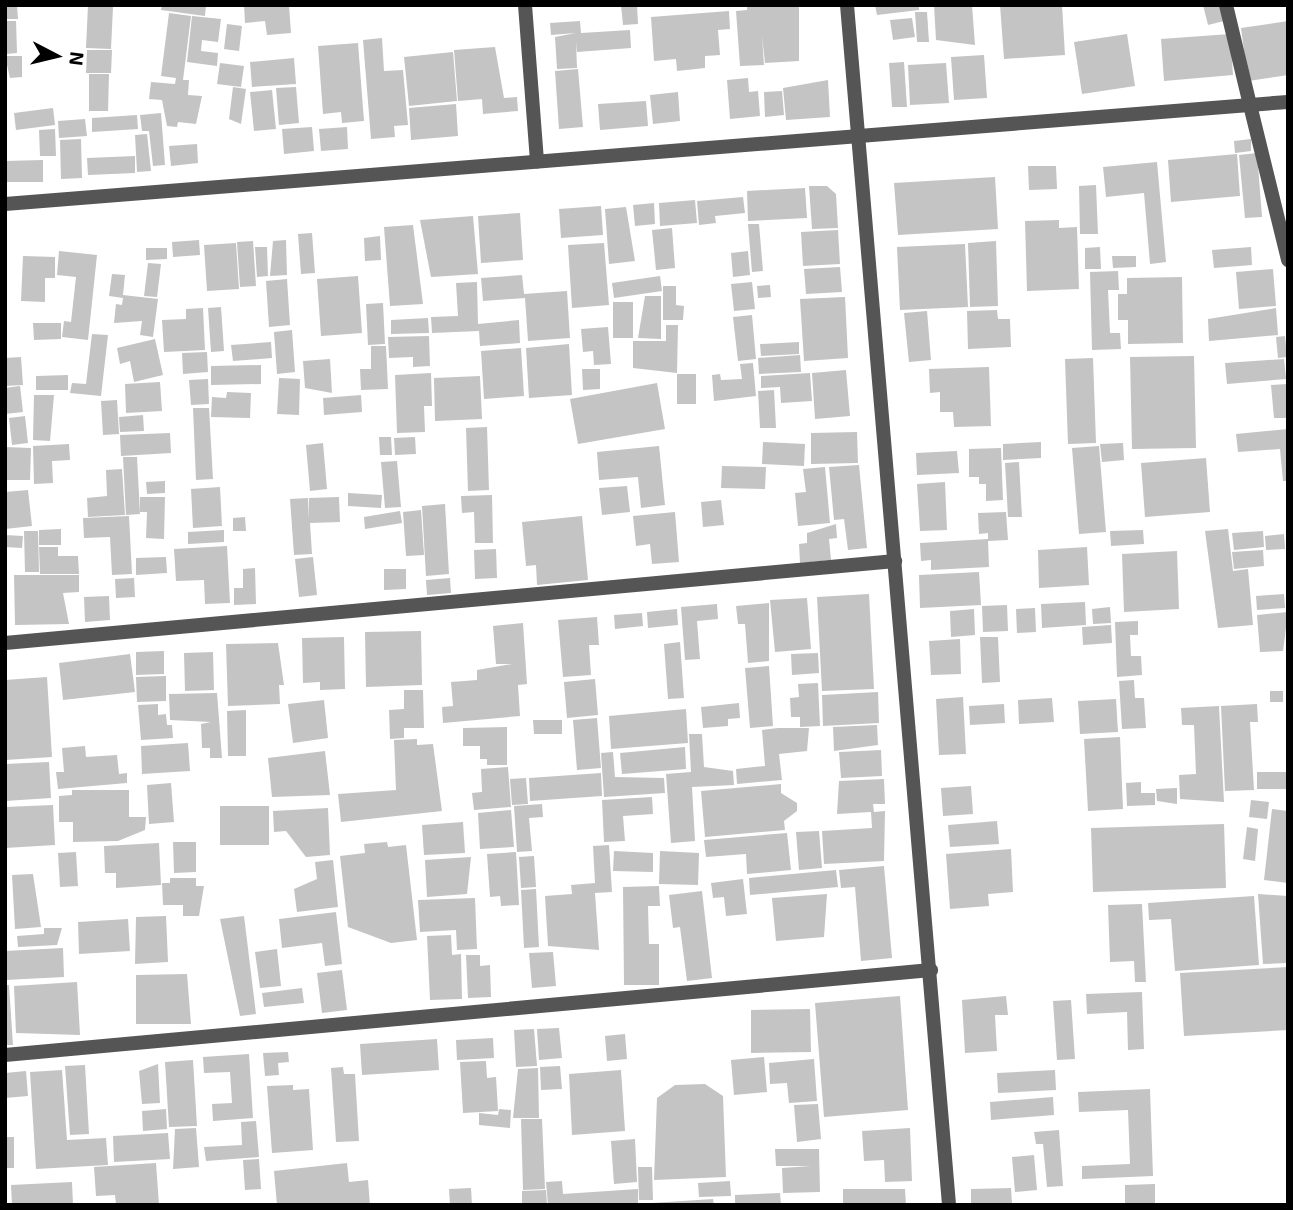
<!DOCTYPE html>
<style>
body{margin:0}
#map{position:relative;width:1293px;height:1210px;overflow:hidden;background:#fff;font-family:"Exo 2",sans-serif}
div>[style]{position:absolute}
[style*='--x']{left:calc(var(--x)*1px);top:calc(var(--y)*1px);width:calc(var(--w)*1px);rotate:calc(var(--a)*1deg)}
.building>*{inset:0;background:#c4c4c4}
.service>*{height:14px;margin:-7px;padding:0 7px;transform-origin:7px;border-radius:7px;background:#555}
.minor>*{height:14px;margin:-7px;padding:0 7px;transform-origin:7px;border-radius:7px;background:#555}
.tertiary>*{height:14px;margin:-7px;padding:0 7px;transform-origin:7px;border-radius:7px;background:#555}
span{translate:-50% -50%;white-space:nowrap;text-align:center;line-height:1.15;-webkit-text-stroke:6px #fff;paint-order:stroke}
.frame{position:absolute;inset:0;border:7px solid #000;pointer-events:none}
.north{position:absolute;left:21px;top:21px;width:70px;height:70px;-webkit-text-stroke:5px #fff;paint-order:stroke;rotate:97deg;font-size:19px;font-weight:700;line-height:28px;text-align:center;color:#000}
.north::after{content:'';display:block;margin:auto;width:24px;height:32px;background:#000;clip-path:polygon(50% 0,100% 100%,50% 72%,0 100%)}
</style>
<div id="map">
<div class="building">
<div style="clip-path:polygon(5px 5px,17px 5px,18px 19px,5px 19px)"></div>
<div style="clip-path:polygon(88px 5px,113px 7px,111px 49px,86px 48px)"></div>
<div style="clip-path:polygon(162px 5px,206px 5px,205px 16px,161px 10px)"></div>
<div style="clip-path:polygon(244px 5px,289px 5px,291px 33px,267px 35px,265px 21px,245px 23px)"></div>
<div style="clip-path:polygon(621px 5px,637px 5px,638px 24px,623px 25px)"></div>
<div style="clip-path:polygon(747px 5px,799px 5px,799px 61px,765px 63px,762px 36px,764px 65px,740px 66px,736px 11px,747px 10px)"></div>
<div style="clip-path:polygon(875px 5px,919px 5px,919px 10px,877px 15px)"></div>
<div style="clip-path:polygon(934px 5px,972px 5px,975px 45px,936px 40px)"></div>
<div style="clip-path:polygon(1000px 5px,1062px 5px,1065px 55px,1004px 59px)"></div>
<div style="clip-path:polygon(1203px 5px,1220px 5px,1224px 21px,1208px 25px)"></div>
<div style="clip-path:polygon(729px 11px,730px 29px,718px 30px,720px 55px,705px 56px,705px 68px,677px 71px,676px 59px,654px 61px,651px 17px)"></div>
<div style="clip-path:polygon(915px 12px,927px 12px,929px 42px,917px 42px)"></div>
<div style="clip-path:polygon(169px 13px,191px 16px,183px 80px,189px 80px,188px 95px,202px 96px,196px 124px,178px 122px,177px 127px,167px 126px,162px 100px,149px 99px,151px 82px,175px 84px,176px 78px,161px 76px)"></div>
<div style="clip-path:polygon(192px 16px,221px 19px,218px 42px,202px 40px,201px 51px,218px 53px,217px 66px,187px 62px)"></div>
<div style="clip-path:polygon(912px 18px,915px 37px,893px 40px,890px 20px)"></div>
<div style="clip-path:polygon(5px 21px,16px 21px,17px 53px,6px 54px)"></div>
<div style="clip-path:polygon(580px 21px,581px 33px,630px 30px,631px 48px,577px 52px,576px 42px,577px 68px,557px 69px,555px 37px,576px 33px,551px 35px,550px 23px)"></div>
<div style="clip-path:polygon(1288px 21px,1288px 75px,1248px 81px,1241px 28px)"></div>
<div style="clip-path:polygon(227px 24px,242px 26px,239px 51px,224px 49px)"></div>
<div style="clip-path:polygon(1127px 34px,1135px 86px,1082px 94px,1074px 42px)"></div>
<div style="clip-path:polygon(1230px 34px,1233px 75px,1164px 81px,1161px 39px)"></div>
<div style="clip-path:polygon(382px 38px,384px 71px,403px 70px,408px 125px,394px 126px,395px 137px,371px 139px,363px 40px)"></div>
<div style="clip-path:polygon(358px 43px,364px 121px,342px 123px,341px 112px,323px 114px,318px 46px)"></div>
<div style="clip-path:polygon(495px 47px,504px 98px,517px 97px,518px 111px,483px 114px,482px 99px,458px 101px,454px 50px)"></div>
<div style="clip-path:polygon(87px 50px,112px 50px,111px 73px,86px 73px)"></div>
<div style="clip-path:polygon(453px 52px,457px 101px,409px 106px,404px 57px)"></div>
<div style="clip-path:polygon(984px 55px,987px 98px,954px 100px,951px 57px)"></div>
<div style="clip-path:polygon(5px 56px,22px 56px,22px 77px,10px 78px)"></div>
<div style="clip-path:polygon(294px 58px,296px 84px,252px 87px,250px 62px)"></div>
<div style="clip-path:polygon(904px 62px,907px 107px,892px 107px,889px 63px)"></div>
<div style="clip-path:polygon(220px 63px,244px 66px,241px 87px,217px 84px)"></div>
<div style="clip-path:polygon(946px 63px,949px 103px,910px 105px,908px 65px)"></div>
<div style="clip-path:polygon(578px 69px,583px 127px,559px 129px,555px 71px)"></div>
<div style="clip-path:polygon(89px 74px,109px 74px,108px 111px,89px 111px)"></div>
<div style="clip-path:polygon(748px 78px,749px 92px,758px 91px,760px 116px,730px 119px,727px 80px)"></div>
<div style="clip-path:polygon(828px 80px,830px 117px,786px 120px,783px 88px)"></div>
<div style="clip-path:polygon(233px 87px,246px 89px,241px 124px,229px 119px)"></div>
<div style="clip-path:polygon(296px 87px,299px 123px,279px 125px,276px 88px)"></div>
<div style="clip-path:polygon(272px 90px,276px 129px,254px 131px,250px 92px)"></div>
<div style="clip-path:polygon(782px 91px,784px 115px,765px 117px,764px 92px)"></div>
<div style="clip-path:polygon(678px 92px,680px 121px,653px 124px,650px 95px)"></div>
<div style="clip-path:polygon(646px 101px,648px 126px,600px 130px,598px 104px)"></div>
<div style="clip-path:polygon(456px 104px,458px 136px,411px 140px,409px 108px)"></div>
<div style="clip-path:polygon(53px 108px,55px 125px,16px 130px,14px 113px)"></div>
<div style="clip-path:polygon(161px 113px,165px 165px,153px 166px,149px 131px,142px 131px,140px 115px)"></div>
<div style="clip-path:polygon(137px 115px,138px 129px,92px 132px,92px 118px)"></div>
<div style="clip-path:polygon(85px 119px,87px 136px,59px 138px,58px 121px)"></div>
<div style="clip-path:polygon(312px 127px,314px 151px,284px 154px,282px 129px)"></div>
<div style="clip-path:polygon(347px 127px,348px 149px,321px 151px,319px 129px)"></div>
<div style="clip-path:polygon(55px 129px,56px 156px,40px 156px,39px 130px)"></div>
<div style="clip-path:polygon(147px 134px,151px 171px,137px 172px,135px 135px)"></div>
<div style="clip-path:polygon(81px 139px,82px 178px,61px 179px,60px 140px)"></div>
<div style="clip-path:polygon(1251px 139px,1251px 151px,1235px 153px,1234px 141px)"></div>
<div style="clip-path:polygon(197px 144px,198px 163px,171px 166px,169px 146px)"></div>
<div style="clip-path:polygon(1257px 153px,1262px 217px,1245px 218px,1239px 155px)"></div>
<div style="clip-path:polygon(1237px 154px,1240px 196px,1171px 202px,1168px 160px)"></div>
<div style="clip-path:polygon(135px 156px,135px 173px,88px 175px,87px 158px)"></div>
<div style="clip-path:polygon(43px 160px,43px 182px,5px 182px,5px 161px)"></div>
<div style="clip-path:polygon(1157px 162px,1166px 262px,1150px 264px,1144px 193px,1106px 197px,1103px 167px)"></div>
<div style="clip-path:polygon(1028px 166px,1056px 166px,1057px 189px,1029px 190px)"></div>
<div style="clip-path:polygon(995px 177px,998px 229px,898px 235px,894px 183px)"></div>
<div style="clip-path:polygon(1096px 185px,1098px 234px,1080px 234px,1079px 186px)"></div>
<div style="clip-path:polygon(809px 186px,827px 186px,836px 194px,838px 228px,812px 229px)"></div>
<div style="clip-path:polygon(805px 188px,807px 218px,748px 221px,747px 191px)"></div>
<div style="clip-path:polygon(743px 197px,745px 213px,715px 216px,716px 223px,699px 225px,697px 201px)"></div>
<div style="clip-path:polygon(695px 200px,697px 223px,660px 226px,659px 203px)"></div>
<div style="clip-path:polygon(654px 203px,655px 224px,635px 226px,633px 205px)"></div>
<div style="clip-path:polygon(601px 206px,603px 235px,561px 238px,559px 209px)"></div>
<div style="clip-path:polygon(626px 207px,635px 261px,609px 264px,605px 209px)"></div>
<div style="clip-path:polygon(520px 213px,523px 260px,481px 263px,478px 216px)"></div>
<div style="clip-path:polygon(473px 216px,478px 274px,431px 277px,420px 220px)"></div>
<div style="clip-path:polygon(1059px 220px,1059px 228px,1077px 227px,1079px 289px,1027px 291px,1025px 221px)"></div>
<div style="clip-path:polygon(748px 224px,759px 224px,763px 271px,752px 272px)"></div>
<div style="clip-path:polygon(413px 225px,423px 304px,390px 306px,384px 227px)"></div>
<div style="clip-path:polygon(672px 228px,675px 268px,656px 270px,652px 230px)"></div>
<div style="clip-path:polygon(838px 230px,840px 264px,803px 266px,801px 232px)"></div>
<div style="clip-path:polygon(312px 233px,315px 273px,301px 274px,298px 234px)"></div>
<div style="clip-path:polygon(380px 236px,381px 260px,365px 261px,364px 238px)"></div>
<div style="clip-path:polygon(199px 240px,200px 255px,173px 257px,172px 242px)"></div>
<div style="clip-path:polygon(286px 240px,287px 275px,270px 276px,273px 241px)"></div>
<div style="clip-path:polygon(253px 241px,256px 286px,240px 287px,237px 242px)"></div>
<div style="clip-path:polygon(996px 241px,998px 306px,970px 307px,968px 243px)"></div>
<div style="clip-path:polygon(236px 243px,239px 289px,207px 291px,204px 245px)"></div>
<div style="clip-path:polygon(604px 243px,609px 305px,572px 308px,568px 245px)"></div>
<div style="clip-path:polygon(965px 244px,968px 307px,900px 310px,897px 247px)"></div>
<div style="clip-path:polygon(255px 247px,267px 247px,268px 276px,257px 277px)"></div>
<div style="clip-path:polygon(1100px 247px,1101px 269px,1085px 269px,1085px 248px)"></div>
<div style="clip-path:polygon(1251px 247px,1252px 265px,1214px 268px,1212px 250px)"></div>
<div style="clip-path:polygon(146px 248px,167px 248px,167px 259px,146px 260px)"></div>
<div style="clip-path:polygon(59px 251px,97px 255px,88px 340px,62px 337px,64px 321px,71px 322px,76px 277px,57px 275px)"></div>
<div style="clip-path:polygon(748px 251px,750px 275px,733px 277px,731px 253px)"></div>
<div style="clip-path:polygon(23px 256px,55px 257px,55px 278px,45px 278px,45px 302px,21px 301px)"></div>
<div style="clip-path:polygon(1112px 256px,1136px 256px,1136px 267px,1113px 268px)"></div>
<div style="clip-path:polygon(148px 263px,161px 264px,157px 297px,144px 296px)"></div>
<div style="clip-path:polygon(840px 267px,842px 292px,806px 294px,804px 269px)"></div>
<div style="clip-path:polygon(1273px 269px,1276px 306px,1239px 309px,1236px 272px)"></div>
<div style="clip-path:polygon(1118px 271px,1119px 290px,1108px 290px,1110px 333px,1120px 333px,1121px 349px,1092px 350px,1090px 272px)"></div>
<div style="clip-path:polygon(112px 274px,125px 275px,123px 295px,158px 299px,153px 337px,140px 335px,142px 321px,114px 323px,116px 304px,122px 305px,123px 298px,109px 296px)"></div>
<div style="clip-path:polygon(522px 275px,524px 294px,567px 291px,570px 338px,528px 341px,525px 298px,483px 301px,481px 278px)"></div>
<div style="clip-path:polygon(358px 276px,362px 333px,321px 336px,317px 279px)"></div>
<div style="clip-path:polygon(660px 276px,662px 291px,614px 298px,612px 283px)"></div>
<div style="clip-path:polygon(1182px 277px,1183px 343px,1128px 344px,1128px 320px,1118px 320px,1118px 294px,1127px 294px,1127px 278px)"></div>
<div style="clip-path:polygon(287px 279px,290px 325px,269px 327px,266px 281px)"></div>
<div style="clip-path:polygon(477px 282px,478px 324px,519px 320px,520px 343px,480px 346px,479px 331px,432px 333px,431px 317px,458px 316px,456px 283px)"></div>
<div style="clip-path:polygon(752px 282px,755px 309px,734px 311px,731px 284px)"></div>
<div style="clip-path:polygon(770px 285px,771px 297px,758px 298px,757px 286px)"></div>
<div style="clip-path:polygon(663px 286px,676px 286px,676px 305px,684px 306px,683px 320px,663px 320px)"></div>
<div style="clip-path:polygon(645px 296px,661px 296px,661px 339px,638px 338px)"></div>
<div style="clip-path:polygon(845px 297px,848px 358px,804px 361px,800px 299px)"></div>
<div style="clip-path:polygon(613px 302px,633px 302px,633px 338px,613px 338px)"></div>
<div style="clip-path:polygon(383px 303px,385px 344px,368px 345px,366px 304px)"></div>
<div style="clip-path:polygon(221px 307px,224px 351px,211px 352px,208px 308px)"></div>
<div style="clip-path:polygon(203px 308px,205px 350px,164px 352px,162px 320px,186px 319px,186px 309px)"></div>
<div style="clip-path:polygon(1276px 308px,1278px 335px,1209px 341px,1208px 319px)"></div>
<div style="clip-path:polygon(997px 310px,998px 319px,1010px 319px,1011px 347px,968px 349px,967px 311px)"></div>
<div style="clip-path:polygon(927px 311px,931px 360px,909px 362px,904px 313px)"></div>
<div style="clip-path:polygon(752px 315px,756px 359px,738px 361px,733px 317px)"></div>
<div style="clip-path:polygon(428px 318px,429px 333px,391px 334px,391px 320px)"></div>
<div style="clip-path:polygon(33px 323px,61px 323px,61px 339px,34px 340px)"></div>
<div style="clip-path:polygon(666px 325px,678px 325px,677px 373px,633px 368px,633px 341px,666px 341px)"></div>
<div style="clip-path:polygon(608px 327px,611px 364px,594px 365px,593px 351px,583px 352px,581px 329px)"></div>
<div style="clip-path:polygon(292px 330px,295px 372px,277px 374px,274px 332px)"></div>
<div style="clip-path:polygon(92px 334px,108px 335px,101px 396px,70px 393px,72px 383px,86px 384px)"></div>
<div style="clip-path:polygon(429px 336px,430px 366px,413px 367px,413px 357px,389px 358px,388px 337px)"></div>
<div style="clip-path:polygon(1285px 336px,1287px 357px,1278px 358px,1276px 337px)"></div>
<div style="clip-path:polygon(155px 339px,163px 375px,134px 382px,130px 361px,120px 364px,117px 348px)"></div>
<div style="clip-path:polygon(271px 342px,272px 358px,233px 361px,231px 345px)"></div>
<div style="clip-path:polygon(799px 342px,799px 354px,761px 356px,760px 344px)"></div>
<div style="clip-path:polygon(569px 344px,572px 395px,529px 398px,526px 348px)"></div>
<div style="clip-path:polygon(371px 346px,386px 346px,388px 389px,361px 390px,360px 369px,371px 369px)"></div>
<div style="clip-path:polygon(521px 348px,524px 396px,484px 399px,481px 351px)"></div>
<div style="clip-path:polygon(207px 352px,208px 372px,183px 374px,182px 353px)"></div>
<div style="clip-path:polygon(800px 355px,801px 372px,759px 374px,758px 358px)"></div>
<div style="clip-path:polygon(1194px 356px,1196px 448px,1132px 449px,1130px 357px)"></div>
<div style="clip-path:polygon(21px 357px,23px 385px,5px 386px,5px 358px)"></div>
<div style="clip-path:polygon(1093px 358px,1096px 443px,1068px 444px,1065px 359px)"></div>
<div style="clip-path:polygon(330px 359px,332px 393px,305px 388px,303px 361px)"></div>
<div style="clip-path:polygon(1284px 359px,1286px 379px,1227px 384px,1225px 363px)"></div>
<div style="clip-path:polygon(753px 363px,756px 396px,714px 401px,712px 375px,720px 374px,721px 380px,742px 379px,740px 364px)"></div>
<div style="clip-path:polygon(261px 365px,261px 384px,211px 385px,211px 366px)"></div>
<div style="clip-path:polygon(989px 367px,991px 426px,954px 427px,953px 412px,940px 412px,940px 392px,930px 393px,929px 369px)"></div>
<div style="clip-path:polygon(582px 369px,600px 369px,600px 389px,583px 390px)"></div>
<div style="clip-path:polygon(846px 370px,850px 416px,815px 419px,812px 373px)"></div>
<div style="clip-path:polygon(431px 373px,432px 406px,424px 406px,425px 432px,397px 433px,395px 375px)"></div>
<div style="clip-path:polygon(810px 373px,812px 401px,781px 403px,780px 387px,761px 388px,761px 376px)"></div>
<div style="clip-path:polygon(677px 374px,696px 374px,696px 404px,677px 404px)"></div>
<div style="clip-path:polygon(68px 375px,68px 390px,36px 390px,36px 376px)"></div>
<div style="clip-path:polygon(480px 376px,482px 419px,435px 421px,434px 378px)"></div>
<div style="clip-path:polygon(279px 378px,300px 379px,299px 415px,277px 414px)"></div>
<div style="clip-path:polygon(208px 379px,209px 404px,191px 405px,189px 380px)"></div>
<div style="clip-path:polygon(160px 382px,162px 411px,126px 413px,125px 384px)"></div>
<div style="clip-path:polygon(657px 383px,665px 429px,578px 444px,570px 399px)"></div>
<div style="clip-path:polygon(1287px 384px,1288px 418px,1274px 418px,1271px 385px)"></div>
<div style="clip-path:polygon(20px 386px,23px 412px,5px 414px,5px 388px)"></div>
<div style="clip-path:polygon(774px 390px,776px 428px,760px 428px,758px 391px)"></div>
<div style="clip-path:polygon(227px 392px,251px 393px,250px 418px,211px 417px,212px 397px,226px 398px)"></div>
<div style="clip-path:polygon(34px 395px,54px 395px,50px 441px,33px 440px)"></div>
<div style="clip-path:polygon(361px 395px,362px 412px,324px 415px,323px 398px)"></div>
<div style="clip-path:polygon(117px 400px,119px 434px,103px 435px,101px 401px)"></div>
<div style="clip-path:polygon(193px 408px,209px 408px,213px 479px,196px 480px)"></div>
<div style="clip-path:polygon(143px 415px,144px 431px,120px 432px,119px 417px)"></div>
<div style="clip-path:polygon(25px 416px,28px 443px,12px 445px,9px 418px)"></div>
<div style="clip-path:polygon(487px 427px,489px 490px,468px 491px,466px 428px)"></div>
<div style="clip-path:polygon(1288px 429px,1288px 481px,1283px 481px,1280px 449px,1238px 452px,1236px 434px)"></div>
<div style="clip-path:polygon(857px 432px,858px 463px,811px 464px,811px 433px)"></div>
<div style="clip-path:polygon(170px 433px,171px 453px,121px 456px,120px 435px)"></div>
<div style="clip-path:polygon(379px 437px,391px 437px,392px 455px,380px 455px)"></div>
<div style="clip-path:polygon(415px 437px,416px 454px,395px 455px,394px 438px)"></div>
<div style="clip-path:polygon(763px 442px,805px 444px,804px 466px,762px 464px)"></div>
<div style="clip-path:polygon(1041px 442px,1041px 458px,1003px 460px,1003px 444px)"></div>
<div style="clip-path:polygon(323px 443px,327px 489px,310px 491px,306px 445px)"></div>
<div style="clip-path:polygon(1123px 443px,1124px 460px,1102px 462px,1100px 444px)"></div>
<div style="clip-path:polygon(69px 444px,70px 460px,52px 461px,53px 483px,34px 484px,33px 446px)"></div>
<div style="clip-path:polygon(659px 446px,665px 505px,641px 508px,638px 477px,599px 480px,597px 452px)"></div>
<div style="clip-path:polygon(1099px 446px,1106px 532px,1079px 534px,1072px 448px)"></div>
<div style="clip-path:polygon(5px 447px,31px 448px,30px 480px,5px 480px)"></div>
<div style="clip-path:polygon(1001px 448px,1003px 500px,986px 501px,986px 484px,979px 484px,979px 477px,969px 477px,969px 449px)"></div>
<div style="clip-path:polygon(957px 451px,959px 473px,917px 475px,916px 453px)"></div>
<div style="clip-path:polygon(123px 457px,137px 457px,140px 514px,126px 515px)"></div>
<div style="clip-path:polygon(1206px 458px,1210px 512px,1145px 517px,1141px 463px)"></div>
<div style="clip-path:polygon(397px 461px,401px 507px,385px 508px,381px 462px)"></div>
<div style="clip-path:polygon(1019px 462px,1022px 517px,1008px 517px,1005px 463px)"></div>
<div style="clip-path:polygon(859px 465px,867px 548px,848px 550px,844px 519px,834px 520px,829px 467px)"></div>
<div style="clip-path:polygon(722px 466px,766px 467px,765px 489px,721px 488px)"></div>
<div style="clip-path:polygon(825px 467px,830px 523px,798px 526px,795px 493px,806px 492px,803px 469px)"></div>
<div style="clip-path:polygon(122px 469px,125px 515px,88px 517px,87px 498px,107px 496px,106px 470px)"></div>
<div style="clip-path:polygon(165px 481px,165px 493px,147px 494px,146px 482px)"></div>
<div style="clip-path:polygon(945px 482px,947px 530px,920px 531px,917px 484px)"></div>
<div style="clip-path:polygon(627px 486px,630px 512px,602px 515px,599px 488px)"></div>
<div style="clip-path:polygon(220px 487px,222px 526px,193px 528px,191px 489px)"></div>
<div style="clip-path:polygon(28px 490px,32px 526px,5px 529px,5px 492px)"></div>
<div style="clip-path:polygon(348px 493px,382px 495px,381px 508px,348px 506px)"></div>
<div style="clip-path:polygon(492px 495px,493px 543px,475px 543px,474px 512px,462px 513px,461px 496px)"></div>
<div style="clip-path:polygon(140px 497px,165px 497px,164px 539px,146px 538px,147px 512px,140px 512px)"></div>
<div style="clip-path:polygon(339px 497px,340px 522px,310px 523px,312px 554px,294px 555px,290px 499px,308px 498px,309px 519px,309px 498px)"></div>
<div style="clip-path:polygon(721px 500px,724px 525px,703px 527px,701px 502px)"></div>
<div style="clip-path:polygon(445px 504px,449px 574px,426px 576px,422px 506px)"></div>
<div style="clip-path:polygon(421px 510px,424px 555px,406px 556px,403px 512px)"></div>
<div style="clip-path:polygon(400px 511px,402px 523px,365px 529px,364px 517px)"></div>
<div style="clip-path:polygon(675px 512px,679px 562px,652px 564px,650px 544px,636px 546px,633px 516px)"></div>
<div style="clip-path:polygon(1006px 512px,1008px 540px,988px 541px,988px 533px,979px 534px,978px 513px)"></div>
<div style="clip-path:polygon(129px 516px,132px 574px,112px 575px,110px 537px,84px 538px,83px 518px)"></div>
<div style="clip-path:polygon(582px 516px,588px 580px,537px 585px,536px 565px,526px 566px,522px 522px)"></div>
<div style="clip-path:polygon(245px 517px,246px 531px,233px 531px,233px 518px)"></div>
<div style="clip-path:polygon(836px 524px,837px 538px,829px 539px,831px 560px,800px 563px,799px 544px,807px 543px,807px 533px)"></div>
<div style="clip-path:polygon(61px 529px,61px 545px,39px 545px,39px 530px)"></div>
<div style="clip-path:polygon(1228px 529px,1233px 571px,1248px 569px,1253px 625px,1218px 628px,1205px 531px)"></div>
<div style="clip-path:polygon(224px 530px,224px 542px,188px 544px,188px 532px)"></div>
<div style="clip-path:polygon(1143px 530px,1144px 544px,1111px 546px,1110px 531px)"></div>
<div style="clip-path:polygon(24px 531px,38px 531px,39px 572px,25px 572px)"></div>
<div style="clip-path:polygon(1263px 531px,1264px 547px,1234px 550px,1232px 533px)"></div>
<div style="clip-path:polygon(1284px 534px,1285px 549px,1266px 550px,1265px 536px)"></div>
<div style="clip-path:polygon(5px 535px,23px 536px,22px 548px,5px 547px)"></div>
<div style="clip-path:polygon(988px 539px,989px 567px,931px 570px,931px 560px,921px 561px,920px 543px)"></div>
<div style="clip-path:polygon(227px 546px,230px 603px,205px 604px,204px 580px,176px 581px,174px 549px)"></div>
<div style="clip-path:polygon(39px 547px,58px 547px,58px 556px,78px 556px,79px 574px,40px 574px)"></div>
<div style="clip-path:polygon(1087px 547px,1089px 585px,1039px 588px,1038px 550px)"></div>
<div style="clip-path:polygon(496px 549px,497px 578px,475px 579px,474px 550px)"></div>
<div style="clip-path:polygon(1263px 550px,1264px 566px,1234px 569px,1232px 552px)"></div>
<div style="clip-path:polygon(1177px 551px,1179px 609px,1124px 612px,1122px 554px)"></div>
<div style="clip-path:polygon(166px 557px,167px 573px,136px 575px,136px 558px)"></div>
<div style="clip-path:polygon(313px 557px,317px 595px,299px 597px,295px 559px)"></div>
<div style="clip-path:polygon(255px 568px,256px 604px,234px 605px,234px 588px,243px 588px,243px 569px)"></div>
<div style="clip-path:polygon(384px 569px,406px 569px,406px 589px,384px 590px)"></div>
<div style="clip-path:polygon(979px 572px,981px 605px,920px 608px,919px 575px)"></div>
<div style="clip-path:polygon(14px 575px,79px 575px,79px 592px,63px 593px,69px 624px,15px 625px)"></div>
<div style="clip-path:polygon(134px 578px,135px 597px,116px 598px,115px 579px)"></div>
<div style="clip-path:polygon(450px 578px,451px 593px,427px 595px,426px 580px)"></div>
<div style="clip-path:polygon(869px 594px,874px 689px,822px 691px,817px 597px)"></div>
<div style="clip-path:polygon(1284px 594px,1285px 608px,1257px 610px,1256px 596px)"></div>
<div style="clip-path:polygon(109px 596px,110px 620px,85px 622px,84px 597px)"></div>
<div style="clip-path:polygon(807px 598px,811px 649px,775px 652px,770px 600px)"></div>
<div style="clip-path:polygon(1085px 602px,1086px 625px,1042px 628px,1041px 604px)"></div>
<div style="clip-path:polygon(769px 603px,769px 661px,748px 663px,745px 624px,738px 624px,736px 606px)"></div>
<div style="clip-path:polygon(717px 604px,718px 619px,697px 621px,700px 659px,685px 660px,681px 607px)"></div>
<div style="clip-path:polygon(1007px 605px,1008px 631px,983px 632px,982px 606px)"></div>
<div style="clip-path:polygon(1110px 607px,1111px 623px,1093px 624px,1092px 609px)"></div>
<div style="clip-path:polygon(1035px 608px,1036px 632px,1017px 633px,1016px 609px)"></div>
<div style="clip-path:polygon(677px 609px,678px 625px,648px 628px,647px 612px)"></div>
<div style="clip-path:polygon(974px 609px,975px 635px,951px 637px,950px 611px)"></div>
<div style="clip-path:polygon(1288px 612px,1283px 651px,1260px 652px,1257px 615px)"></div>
<div style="clip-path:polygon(642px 613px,643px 626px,615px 629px,614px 615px)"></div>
<div style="clip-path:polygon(597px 617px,599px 645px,589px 645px,591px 675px,563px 677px,558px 620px)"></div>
<div style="clip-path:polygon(1138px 621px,1138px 635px,1130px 635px,1131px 656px,1141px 656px,1142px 675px,1117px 677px,1115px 622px)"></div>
<div style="clip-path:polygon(523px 623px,527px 684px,518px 685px,520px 716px,443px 723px,442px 707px,453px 706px,451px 682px,477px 680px,477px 670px,512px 664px,496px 664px,493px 626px)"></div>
<div style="clip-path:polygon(1111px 625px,1112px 643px,1083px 645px,1082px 627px)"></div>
<div style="clip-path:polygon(421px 631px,422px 685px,366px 687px,365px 632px)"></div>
<div style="clip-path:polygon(344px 637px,345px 689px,320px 690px,320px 682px,303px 683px,302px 638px)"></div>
<div style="clip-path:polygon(980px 637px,998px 637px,1000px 682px,982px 683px)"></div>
<div style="clip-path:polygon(960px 639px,961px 674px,931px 675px,929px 641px)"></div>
<div style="clip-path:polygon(680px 642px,684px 698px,668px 699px,664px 644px)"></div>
<div style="clip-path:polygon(278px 643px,284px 685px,279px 685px,280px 704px,228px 706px,226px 644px)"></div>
<div style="clip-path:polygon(164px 651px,164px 674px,136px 675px,136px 652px)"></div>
<div style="clip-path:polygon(213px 652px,214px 690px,185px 691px,184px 653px)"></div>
<div style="clip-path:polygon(818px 653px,819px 673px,792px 675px,791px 654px)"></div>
<div style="clip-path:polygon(130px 654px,135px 692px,63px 700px,59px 663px)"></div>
<div style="clip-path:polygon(769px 666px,773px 726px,750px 728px,745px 668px)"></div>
<div style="clip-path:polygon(166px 676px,166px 701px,137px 702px,136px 677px)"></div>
<div style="clip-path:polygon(47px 677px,52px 757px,5px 760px,5px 680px)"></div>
<div style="clip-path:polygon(595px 679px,598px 715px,567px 718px,564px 682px)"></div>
<div style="clip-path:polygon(1134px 680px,1135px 698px,1144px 698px,1146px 728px,1122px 729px,1119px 681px)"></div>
<div style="clip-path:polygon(818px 683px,820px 726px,800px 727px,800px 717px,791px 717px,790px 698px,799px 697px,798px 684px)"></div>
<div style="clip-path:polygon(404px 690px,423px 690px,424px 728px,404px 728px,404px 738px,390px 739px,389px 710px,404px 709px)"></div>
<div style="clip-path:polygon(1270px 691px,1283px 691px,1283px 702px,1270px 702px)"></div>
<div style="clip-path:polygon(878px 692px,879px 723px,823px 726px,822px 695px)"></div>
<div style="clip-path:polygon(217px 693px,222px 758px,210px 758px,210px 748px,202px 748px,201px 724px,211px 722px,170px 720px,169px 694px)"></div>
<div style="clip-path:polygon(963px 697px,966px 754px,939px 755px,936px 699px)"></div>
<div style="clip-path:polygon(1052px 698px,1054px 722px,1019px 724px,1018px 700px)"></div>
<div style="clip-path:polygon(1116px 699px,1118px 732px,1080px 734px,1078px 701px)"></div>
<div style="clip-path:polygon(324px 700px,328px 738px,293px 743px,288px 704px)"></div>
<div style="clip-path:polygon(739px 703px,740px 718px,728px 719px,728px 726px,703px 728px,701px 707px)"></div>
<div style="clip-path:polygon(158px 704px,158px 715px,166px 714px,167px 725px,172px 725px,173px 738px,141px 740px,138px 705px)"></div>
<div style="clip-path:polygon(1004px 704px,1005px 723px,970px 725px,969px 706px)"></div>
<div style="clip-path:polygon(1257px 704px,1258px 722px,1250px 722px,1254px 790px,1225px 791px,1221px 706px)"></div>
<div style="clip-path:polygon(1219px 706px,1224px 802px,1180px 799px,1179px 775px,1196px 774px,1194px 725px,1182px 725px,1181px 708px)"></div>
<div style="clip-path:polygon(686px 709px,688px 743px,611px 749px,609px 716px)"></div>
<div style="clip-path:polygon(246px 710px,246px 756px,228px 756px,227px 711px)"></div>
<div style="clip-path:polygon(597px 718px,601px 768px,577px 770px,573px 720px)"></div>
<div style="clip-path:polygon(533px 720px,562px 720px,562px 734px,534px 734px)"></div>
<div style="clip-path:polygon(877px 725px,878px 745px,834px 751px,833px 727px)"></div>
<div style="clip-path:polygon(507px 727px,507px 765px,487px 765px,487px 759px,480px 759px,480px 746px,463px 746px,463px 728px)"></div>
<div style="clip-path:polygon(778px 728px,809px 728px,807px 751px,779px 754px,782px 780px,737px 784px,736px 769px,765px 766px,762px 730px)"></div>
<div style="clip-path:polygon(689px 734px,702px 734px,704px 767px,733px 771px,734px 785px,692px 787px,695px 841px,671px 843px,666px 774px,691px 772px)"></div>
<div style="clip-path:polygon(1120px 737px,1123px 809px,1088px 811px,1084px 739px)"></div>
<div style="clip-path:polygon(417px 739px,417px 745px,433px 744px,442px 811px,341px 822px,338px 794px,396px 790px,394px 740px)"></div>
<div style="clip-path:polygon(188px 743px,190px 771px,142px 774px,141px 746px)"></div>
<div style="clip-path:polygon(85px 746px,86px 757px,117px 755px,119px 774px,127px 773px,127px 783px,58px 789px,56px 772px,64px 772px,62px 748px)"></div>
<div style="clip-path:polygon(685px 747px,686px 769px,622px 774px,620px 753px)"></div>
<div style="clip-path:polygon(881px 750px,882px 776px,841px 778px,839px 752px)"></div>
<div style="clip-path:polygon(325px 751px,330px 795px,272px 797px,268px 758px)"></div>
<div style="clip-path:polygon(613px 752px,615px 777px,664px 778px,665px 793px,604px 797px,601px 753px)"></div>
<div style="clip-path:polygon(49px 762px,51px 798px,5px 801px,5px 764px)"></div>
<div style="clip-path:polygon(508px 767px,511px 807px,474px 810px,472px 793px,482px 792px,481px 769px)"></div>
<div style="clip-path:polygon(1257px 772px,1288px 772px,1288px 789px,1257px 789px)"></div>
<div style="clip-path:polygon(601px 773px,602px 796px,530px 801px,529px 778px)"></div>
<div style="clip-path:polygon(526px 778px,528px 804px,512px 805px,510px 779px)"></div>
<div style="clip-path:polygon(884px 779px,885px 804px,873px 804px,874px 812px,885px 811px,884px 861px,824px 864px,822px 831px,872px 828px,871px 812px,837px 814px,839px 781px)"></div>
<div style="clip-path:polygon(1141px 782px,1141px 793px,1155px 793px,1155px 805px,1127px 806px,1126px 783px)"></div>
<div style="clip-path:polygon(171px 783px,174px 822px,149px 824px,147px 785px)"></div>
<div style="clip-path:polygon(781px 784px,781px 793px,797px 803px,797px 811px,784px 821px,785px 830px,705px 837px,701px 791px)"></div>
<div style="clip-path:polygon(971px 786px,973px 814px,943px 816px,941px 788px)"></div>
<div style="clip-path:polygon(1177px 788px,1177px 804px,1157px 801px,1156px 789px)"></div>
<div style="clip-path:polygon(72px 790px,129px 790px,129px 817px,146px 817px,145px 830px,118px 841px,73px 842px,73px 822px,59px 822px,59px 796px,72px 795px)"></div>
<div style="clip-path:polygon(652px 797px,653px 814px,623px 816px,625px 841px,604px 842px,602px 800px)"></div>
<div style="clip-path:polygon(1251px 800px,1269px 802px,1267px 819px,1249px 817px)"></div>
<div style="clip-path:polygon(542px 804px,543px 817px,529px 818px,532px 851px,517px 852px,514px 806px)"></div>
<div style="clip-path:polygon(53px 805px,55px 845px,5px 848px,5px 807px)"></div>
<div style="clip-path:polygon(220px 806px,269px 806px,269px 845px,220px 845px)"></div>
<div style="clip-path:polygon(328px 808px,330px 855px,306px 857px,286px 831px,274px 832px,273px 811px)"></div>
<div style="clip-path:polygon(1272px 809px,1288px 811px,1288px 883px,1264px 880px)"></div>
<div style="clip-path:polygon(511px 810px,514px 847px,480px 849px,478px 813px)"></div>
<div style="clip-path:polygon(997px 821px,999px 844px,950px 847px,948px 825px)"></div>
<div style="clip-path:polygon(463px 822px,465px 853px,424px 855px,422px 825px)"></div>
<div style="clip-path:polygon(1224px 824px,1226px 888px,1093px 892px,1091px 828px)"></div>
<div style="clip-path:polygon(1247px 827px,1258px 829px,1255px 861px,1243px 859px)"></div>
<div style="clip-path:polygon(819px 831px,822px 868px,799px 870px,796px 832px)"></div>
<div style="clip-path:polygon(787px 833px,791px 870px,747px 874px,746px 854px,706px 857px,704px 840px)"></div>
<div style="clip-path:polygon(173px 842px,196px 842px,196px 872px,174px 873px)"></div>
<div style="clip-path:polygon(387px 842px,388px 847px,406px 845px,417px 940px,391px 943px,348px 927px,340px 856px,365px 853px,364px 844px)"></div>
<div style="clip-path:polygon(159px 843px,161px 885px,116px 888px,116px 873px,105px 873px,104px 846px)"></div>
<div style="clip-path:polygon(609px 845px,612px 892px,595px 893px,599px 950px,548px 946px,545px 896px,572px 894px,571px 885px,595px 883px,593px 846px)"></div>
<div style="clip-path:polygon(1011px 849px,1013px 892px,988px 894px,989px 906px,950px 909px,946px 854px)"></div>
<div style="clip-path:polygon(614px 851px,653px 853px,653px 872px,613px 871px)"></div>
<div style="clip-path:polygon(660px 851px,699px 853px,698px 885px,659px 884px)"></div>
<div style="clip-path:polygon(76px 852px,78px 886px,60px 887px,58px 853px)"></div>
<div style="clip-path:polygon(516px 852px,519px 905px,501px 906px,500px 896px,490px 897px,487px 854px)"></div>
<div style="clip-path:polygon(534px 856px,536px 887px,521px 888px,519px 857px)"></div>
<div style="clip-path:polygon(471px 857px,467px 894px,427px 897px,425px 860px)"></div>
<div style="clip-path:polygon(333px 860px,338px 907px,297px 912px,294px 889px,317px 879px,315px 862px)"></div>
<div style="clip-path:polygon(884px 866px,892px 958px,861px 961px,855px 887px,841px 888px,839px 870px)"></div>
<div style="clip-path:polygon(836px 870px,838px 887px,750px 895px,749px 878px)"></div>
<div style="clip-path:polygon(33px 874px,41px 927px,15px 929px,12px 875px)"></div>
<div style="clip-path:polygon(170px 878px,196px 878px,196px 886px,204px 886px,199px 916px,183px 916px,183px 905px,163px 905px,162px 883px,170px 883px)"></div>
<div style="clip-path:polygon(743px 879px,747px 914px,726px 916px,724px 897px,713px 898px,711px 883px)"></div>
<div style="clip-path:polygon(659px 886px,660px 906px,648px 906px,649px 944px,659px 944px,659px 985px,624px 985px,623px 887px)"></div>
<div style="clip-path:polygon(536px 889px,539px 947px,524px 948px,521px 890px)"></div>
<div style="clip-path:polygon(702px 891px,712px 978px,687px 981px,680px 927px,673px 928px,669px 895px)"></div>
<div style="clip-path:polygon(827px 894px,824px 937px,776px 941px,772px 898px)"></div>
<div style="clip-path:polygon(1258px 894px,1288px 896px,1288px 963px,1263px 964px)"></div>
<div style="clip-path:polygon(1254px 896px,1259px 965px,1175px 971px,1171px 919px,1149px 920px,1148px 903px)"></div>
<div style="clip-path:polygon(475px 898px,477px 949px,457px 950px,456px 930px,420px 932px,418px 900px)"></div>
<div style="clip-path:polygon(1142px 904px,1146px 982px,1135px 982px,1134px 961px,1110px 962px,1108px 905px)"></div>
<div style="clip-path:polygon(336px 912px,342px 964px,325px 966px,322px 943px,282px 948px,279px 919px)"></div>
<div style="clip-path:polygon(166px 916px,168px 962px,135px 964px,136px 917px)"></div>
<div style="clip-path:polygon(244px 916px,256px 1014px,240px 1016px,220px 919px)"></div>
<div style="clip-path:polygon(128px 919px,130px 951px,79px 954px,78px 922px)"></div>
<div style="clip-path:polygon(44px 928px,62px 928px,57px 945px,18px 947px,17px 936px,44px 934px)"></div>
<div style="clip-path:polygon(451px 935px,452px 955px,461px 954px,462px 999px,430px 1000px,427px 936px)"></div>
<div style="clip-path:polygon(63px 948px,64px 977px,5px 980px,5px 951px)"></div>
<div style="clip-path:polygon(277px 949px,281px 986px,260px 988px,255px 952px)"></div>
<div style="clip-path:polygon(553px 952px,556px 986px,532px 988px,529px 953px)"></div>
<div style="clip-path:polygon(466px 955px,480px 955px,480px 966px,490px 965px,491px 997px,468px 998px)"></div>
<div style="clip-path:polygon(1288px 967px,1288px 1030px,1184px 1036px,1180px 973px)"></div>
<div style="clip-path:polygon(342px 970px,347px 1010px,322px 1013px,317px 973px)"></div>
<div style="clip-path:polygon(187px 974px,191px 1024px,136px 1024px,136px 975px)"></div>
<div style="clip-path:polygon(77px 982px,80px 1035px,16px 1033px,14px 986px)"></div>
<div style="clip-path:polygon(5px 985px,9px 985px,13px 1045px,5px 1045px)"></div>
<div style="clip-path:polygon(302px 988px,304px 1003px,264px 1007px,262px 993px)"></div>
<div style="clip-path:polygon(1142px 992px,1144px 1049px,1128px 1050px,1127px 1012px,1087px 1014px,1086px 994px)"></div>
<div style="clip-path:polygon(900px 996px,908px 1110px,824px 1117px,815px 1003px)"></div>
<div style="clip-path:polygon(1006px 996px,1008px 1015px,995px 1015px,997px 1051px,965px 1053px,962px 1000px)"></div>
<div style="clip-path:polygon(1071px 1000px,1075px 1059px,1057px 1060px,1053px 1001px)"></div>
<div style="clip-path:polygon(810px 1009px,811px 1052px,751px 1053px,751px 1010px)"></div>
<div style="clip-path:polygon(559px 1028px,562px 1058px,539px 1060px,537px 1029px)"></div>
<div style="clip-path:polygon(534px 1029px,537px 1066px,516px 1067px,514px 1030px)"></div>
<div style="clip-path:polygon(625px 1034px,627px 1059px,607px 1061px,605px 1036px)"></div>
<div style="clip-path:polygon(493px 1038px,494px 1058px,457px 1060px,456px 1040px)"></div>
<div style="clip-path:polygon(437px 1039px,439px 1070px,362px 1075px,360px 1044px)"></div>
<div style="clip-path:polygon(288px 1052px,289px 1062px,278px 1063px,279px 1075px,265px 1076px,263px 1053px)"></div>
<div style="clip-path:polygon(249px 1054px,253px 1118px,213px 1121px,212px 1104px,232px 1103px,230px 1072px,204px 1073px,203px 1057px)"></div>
<div style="clip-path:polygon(764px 1057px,767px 1092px,734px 1095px,731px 1060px)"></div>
<div style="clip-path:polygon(814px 1059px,817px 1101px,789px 1103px,787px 1083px,770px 1084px,769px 1063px)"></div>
<div style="clip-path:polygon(193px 1060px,197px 1126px,169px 1127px,165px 1062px)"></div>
<div style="clip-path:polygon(486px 1061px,487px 1078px,496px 1077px,498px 1111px,463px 1113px,460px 1062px)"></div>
<div style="clip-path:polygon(158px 1064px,160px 1103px,142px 1104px,139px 1071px)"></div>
<div style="clip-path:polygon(85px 1065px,89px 1134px,70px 1135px,65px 1066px)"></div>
<div style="clip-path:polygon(560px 1066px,562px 1089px,541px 1090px,540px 1067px)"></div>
<div style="clip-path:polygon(343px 1067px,344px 1074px,355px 1074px,359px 1141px,336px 1142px,331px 1068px)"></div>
<div style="clip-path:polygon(538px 1068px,539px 1118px,513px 1118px,518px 1069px)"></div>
<div style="clip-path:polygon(62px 1070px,67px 1140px,106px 1138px,108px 1165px,36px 1169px,30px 1072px)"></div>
<div style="clip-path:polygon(621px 1070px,625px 1131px,572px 1135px,569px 1074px)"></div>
<div style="clip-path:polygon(1055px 1070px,1056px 1090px,998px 1093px,997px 1073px)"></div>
<div style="clip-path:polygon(26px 1071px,28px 1096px,5px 1098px,5px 1073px)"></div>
<div style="clip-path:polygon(705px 1084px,723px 1096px,726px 1177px,654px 1180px,657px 1098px,675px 1085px)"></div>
<div style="clip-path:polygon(293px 1085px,293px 1090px,309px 1089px,313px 1150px,272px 1153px,267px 1086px)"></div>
<div style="clip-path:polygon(1150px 1089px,1153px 1176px,1082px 1179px,1082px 1166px,1130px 1164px,1128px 1110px,1079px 1112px,1078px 1092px)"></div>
<div style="clip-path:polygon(1053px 1097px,1054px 1115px,991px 1120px,990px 1102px)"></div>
<div style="clip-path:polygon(818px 1104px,821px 1139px,797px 1142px,794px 1105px)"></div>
<div style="clip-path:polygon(166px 1109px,167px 1129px,143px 1131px,142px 1111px)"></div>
<div style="clip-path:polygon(499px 1109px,511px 1110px,510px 1128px,479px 1125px,479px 1113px,498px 1115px)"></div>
<div style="clip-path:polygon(521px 1119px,542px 1119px,545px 1189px,523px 1190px)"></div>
<div style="clip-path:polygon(256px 1121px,259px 1157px,206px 1161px,204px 1147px,242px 1145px,241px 1122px)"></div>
<div style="clip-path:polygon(196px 1128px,199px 1167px,173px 1169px,175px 1129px)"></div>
<div style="clip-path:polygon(910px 1128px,912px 1181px,885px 1182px,884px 1160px,864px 1161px,862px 1131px)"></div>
<div style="clip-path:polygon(1059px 1130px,1063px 1186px,1047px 1187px,1043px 1144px,1036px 1144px,1034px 1132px)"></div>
<div style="clip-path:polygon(168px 1133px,170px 1159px,114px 1162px,113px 1136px)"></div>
<div style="clip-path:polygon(5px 1137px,14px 1137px,14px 1168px,5px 1168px)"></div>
<div style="clip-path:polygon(635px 1139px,637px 1182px,614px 1184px,611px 1141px)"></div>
<div style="clip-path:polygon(775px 1149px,819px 1149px,820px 1192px,783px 1193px,782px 1168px,811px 1166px,776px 1166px)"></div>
<div style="clip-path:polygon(1034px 1155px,1037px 1190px,1015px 1192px,1012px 1157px)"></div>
<div style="clip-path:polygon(259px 1159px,261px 1189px,245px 1190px,243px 1160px)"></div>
<div style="clip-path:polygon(156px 1163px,159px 1205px,116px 1205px,115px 1195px,96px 1196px,94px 1167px)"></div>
<div style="clip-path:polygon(347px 1163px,349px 1182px,368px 1180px,370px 1205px,277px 1205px,274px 1171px)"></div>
<div style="clip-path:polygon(638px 1167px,652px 1167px,653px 1200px,639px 1200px)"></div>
<div style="clip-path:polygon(562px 1181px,563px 1194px,638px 1189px,638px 1205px,548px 1205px,546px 1182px)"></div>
<div style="clip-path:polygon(730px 1181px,731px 1196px,699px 1197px,698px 1183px)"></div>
<div style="clip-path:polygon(72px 1182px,73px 1205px,12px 1205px,11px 1185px)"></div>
<div style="clip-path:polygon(1155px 1184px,1155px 1205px,1125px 1205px,1125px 1185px)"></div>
<div style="clip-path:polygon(471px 1188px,472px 1205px,450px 1205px,449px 1189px)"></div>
<div style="clip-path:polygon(1011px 1188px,1012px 1204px,971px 1205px,971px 1189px)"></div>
<div style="clip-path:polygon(843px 1189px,905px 1189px,906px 1205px,843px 1205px)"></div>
<div style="clip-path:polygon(546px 1190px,547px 1205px,522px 1205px,522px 1191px)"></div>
<div style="clip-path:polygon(780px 1193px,781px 1205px,735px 1205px,735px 1195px)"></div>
<div style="clip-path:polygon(713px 1199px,714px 1205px,652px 1205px,652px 1203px)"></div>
</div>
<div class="service">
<div style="--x:1226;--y:5;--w:103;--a:76.5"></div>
</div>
<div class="minor">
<div style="--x:525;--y:5;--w:157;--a:85.6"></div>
<div style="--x:847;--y:5;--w:1204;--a:85.14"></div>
<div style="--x:1250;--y:105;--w:160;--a:76.2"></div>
<div style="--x:5;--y:643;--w:894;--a:-5.26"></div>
<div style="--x:5;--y:1055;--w:930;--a:-5.24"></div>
</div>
<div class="tertiary">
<div style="--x:5;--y:204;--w:1287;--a:-4.55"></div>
</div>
<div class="frame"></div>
<div class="north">N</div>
</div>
